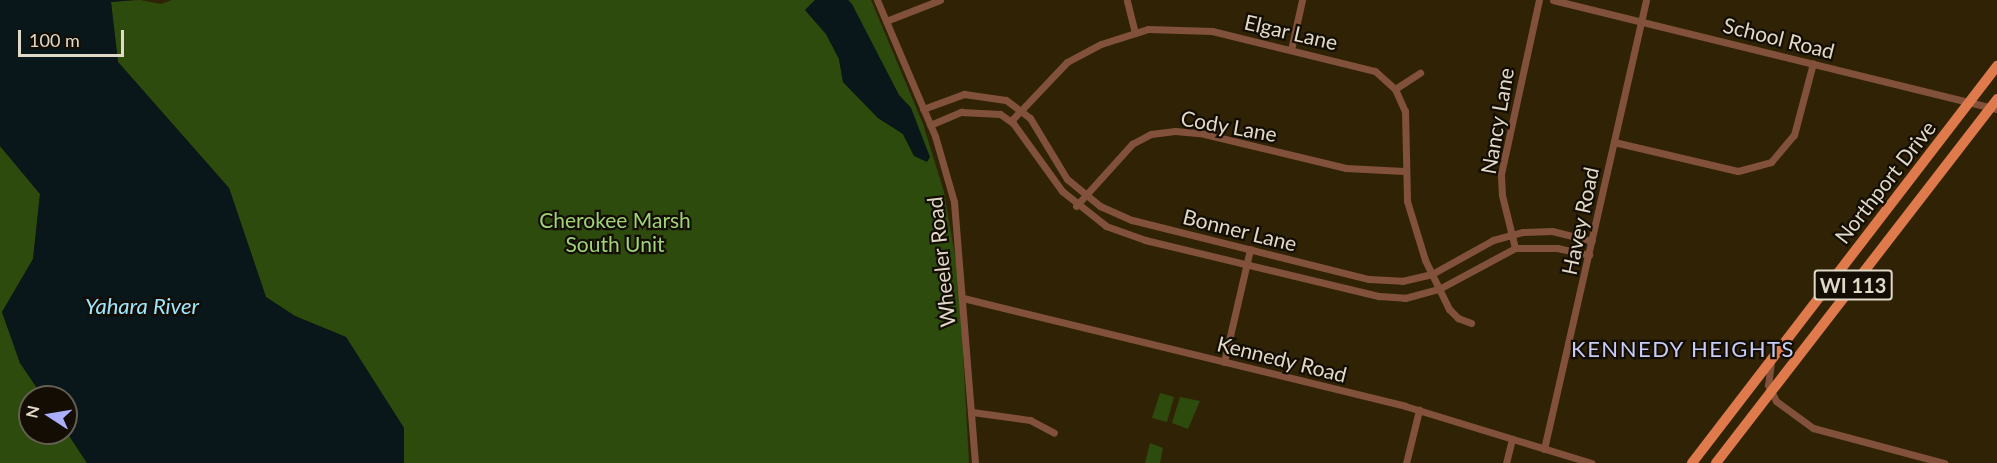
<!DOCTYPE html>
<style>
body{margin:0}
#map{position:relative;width:1997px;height:463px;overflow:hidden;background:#302305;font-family:Lato,sans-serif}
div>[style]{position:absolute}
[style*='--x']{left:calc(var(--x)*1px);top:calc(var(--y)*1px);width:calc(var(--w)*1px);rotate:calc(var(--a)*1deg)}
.green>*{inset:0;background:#2d4b0c}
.water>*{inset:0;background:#09161a}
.street>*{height:7px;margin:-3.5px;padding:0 3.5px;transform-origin:3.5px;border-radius:3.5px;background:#82513b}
.primary>*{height:10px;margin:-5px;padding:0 5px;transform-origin:5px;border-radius:5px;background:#de7a4b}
span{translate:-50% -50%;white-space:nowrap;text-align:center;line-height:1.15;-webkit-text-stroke:4.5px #130d03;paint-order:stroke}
.shield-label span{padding:2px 4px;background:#130d03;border:2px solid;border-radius:4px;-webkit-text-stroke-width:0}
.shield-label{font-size:20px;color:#e1d9c8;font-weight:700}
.street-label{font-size:21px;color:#e1d9c8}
.park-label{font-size:21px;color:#a0d376}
.water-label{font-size:22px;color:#9de6ff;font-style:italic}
.neighbourhood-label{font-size:22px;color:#c7cbf6;letter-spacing:1.5px}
.north{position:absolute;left:18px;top:385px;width:60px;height:60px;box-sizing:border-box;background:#130d03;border:2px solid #655f52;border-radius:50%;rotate:282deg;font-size:16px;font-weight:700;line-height:24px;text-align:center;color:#e1d9c8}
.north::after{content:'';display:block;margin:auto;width:21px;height:27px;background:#abaffb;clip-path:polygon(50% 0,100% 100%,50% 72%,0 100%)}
.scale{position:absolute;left:18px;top:30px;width:106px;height:27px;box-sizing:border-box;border:3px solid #e1d9c8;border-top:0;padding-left:8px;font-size:18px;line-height:21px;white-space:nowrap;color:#e1d9c8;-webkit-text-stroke:4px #130d03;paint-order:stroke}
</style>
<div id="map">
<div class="green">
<div style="clip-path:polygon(140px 0,161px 4px,172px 0,815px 0,805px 10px,826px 34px,839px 59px,843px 82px,878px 118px,903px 134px,914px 156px,911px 108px,899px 95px,848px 0,871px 0,923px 124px,944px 192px,959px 279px,969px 463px,404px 463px,404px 428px,346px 337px,295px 316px,266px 297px,229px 188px,118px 62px,111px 2px)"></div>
<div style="clip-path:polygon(0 146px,40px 194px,33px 259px,2px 312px,20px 363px,43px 397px,30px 397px,30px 433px,66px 431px,87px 463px,0 463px)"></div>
<div style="clip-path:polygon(1160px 393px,1174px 397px,1167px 422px,1152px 418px)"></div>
<div style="clip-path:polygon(1180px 397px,1200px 401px,1188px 429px,1172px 423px)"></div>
<div style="clip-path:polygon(1150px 443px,1163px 448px,1160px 463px,1145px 463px)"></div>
</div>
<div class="water">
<div style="clip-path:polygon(0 0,133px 0,111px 2px,118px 62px,229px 188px,266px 297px,295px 316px,346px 337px,404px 428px,404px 463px,87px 463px,66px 431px,66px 397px,43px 397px,20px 363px,2px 312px,33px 259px,40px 194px,0 146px)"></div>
<div style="clip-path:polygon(815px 0,848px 0,852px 4px,899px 95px,911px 108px,930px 157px,927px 162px,914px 156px,903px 134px,878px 118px,843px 82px,839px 59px,826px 34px,805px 10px)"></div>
</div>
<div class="street">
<div style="--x:877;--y:0;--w:148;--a:66.9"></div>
<div style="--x:935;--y:136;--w:69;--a:73.9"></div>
<div style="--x:954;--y:202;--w:262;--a:85.4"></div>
<div style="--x:1553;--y:0;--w:457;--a:13.8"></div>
<div style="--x:1127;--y:1;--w:33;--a:76"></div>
<div style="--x:886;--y:21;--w:58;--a:-21.3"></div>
<div style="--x:1291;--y:50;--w:51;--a:-77.6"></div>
<div style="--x:1395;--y:89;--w:30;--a:-33"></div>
<div style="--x:923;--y:109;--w:44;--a:-20.1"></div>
<div style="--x:964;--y:94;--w:42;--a:8.1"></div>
<div style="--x:1006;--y:100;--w:30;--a:37"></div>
<div style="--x:1030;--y:118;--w:71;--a:58.8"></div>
<div style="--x:1067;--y:179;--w:43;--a:39.3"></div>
<div style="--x:1100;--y:206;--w:35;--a:24"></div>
<div style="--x:1132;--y:220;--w:244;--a:14"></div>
<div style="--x:1369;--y:279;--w:33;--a:3"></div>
<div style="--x:1402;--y:281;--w:31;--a:-13"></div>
<div style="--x:1432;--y:274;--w:70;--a:-29.1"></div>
<div style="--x:1493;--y:240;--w:31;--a:-15"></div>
<div style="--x:1523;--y:232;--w:29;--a:-2"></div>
<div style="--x:1552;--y:231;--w:41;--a:14"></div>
<div style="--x:1011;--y:121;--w:81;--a:-46.5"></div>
<div style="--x:1067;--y:62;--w:38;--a:-28"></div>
<div style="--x:1101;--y:44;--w:49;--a:-17.7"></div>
<div style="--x:1148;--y:29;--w:64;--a:1.8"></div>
<div style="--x:1212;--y:31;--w:168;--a:13.8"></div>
<div style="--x:1375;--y:71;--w:27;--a:42"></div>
<div style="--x:1395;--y:89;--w:24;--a:66"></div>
<div style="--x:1405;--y:111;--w:90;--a:88.7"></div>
<div style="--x:1407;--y:201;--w:62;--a:73"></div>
<div style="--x:1425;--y:260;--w:55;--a:63.9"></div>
<div style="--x:1449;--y:309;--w:13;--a:45"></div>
<div style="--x:1458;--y:318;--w:14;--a:21"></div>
<div style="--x:930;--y:125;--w:34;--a:-23"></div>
<div style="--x:961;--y:112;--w:39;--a:3"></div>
<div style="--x:1000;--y:114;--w:16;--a:35"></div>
<div style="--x:1013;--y:123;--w:84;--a:54.2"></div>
<div style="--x:1062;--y:191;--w:56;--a:38.5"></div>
<div style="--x:1106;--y:226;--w:41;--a:19.7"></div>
<div style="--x:1145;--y:240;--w:241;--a:13.5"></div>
<div style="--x:1379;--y:296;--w:26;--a:4"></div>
<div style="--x:1405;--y:298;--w:35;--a:-15"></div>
<div style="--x:1439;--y:289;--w:86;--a:-28.3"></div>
<div style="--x:1515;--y:248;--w:42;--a:0"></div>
<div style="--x:1557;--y:248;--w:33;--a:12"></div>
<div style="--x:1614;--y:142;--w:127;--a:13.2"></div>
<div style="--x:1738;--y:171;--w:34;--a:-15"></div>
<div style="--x:1771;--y:162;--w:35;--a:-50"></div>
<div style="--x:1794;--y:135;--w:74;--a:-75.2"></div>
<div style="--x:1076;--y:206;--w:84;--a:-47.9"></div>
<div style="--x:1132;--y:144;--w:21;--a:-28"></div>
<div style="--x:1151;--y:134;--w:24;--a:-7"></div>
<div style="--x:1175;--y:131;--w:25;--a:5"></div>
<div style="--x:1200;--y:133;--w:150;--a:13.5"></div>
<div style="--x:1346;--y:168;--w:58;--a:3"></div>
<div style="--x:1515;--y:248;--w:55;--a:-103.8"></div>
<div style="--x:1502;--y:195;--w:21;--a:-93"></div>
<div style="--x:1501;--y:174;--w:178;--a:-77.7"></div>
<div style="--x:963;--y:298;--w:455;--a:13.7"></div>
<div style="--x:1405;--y:406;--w:195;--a:17"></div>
<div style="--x:1224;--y:362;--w:116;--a:-77"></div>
<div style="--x:1771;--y:362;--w:23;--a:97"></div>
<div style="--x:1768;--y:385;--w:18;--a:63"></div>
<div style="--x:1776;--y:401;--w:46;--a:36.1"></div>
<div style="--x:1813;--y:428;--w:136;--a:15"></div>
<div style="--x:972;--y:412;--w:59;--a:7.9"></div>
<div style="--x:1030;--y:420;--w:27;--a:28"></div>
<div style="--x:1544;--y:449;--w:460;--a:-77.2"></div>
<div style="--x:1406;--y:463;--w:55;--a:-76.2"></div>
<div style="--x:1506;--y:463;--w:25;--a:-76"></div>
</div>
<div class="primary">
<div style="--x:1692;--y:463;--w:501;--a:-52.47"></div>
<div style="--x:1716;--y:463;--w:460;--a:-52.3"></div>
</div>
<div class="shield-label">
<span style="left:1853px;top:285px">WI 113</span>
</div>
<div class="street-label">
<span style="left:1291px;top:32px;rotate:13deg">Elgar Lane</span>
<span style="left:1779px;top:38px;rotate:14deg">School Road</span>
<span style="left:1497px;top:121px;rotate:-80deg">Nancy Lane</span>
<span style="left:1229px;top:126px;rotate:10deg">Cody Lane</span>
<span style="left:1885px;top:182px;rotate:-52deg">Northport Drive</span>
<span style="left:1580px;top:221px;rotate:-78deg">Havey Road</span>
<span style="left:1240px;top:230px;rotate:14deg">Bonner Lane</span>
<span style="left:941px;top:262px;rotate:-96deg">Wheeler Road</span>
<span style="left:1282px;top:359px;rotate:14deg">Kennedy Road</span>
</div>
<div class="park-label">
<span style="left:615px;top:232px">Cherokee Marsh<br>South Unit</span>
</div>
<div class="water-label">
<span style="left:142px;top:306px">Yahara River</span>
</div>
<div class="neighbourhood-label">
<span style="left:1683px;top:349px">KENNEDY HEIGHTS</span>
</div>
<div class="north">N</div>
<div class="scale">100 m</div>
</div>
